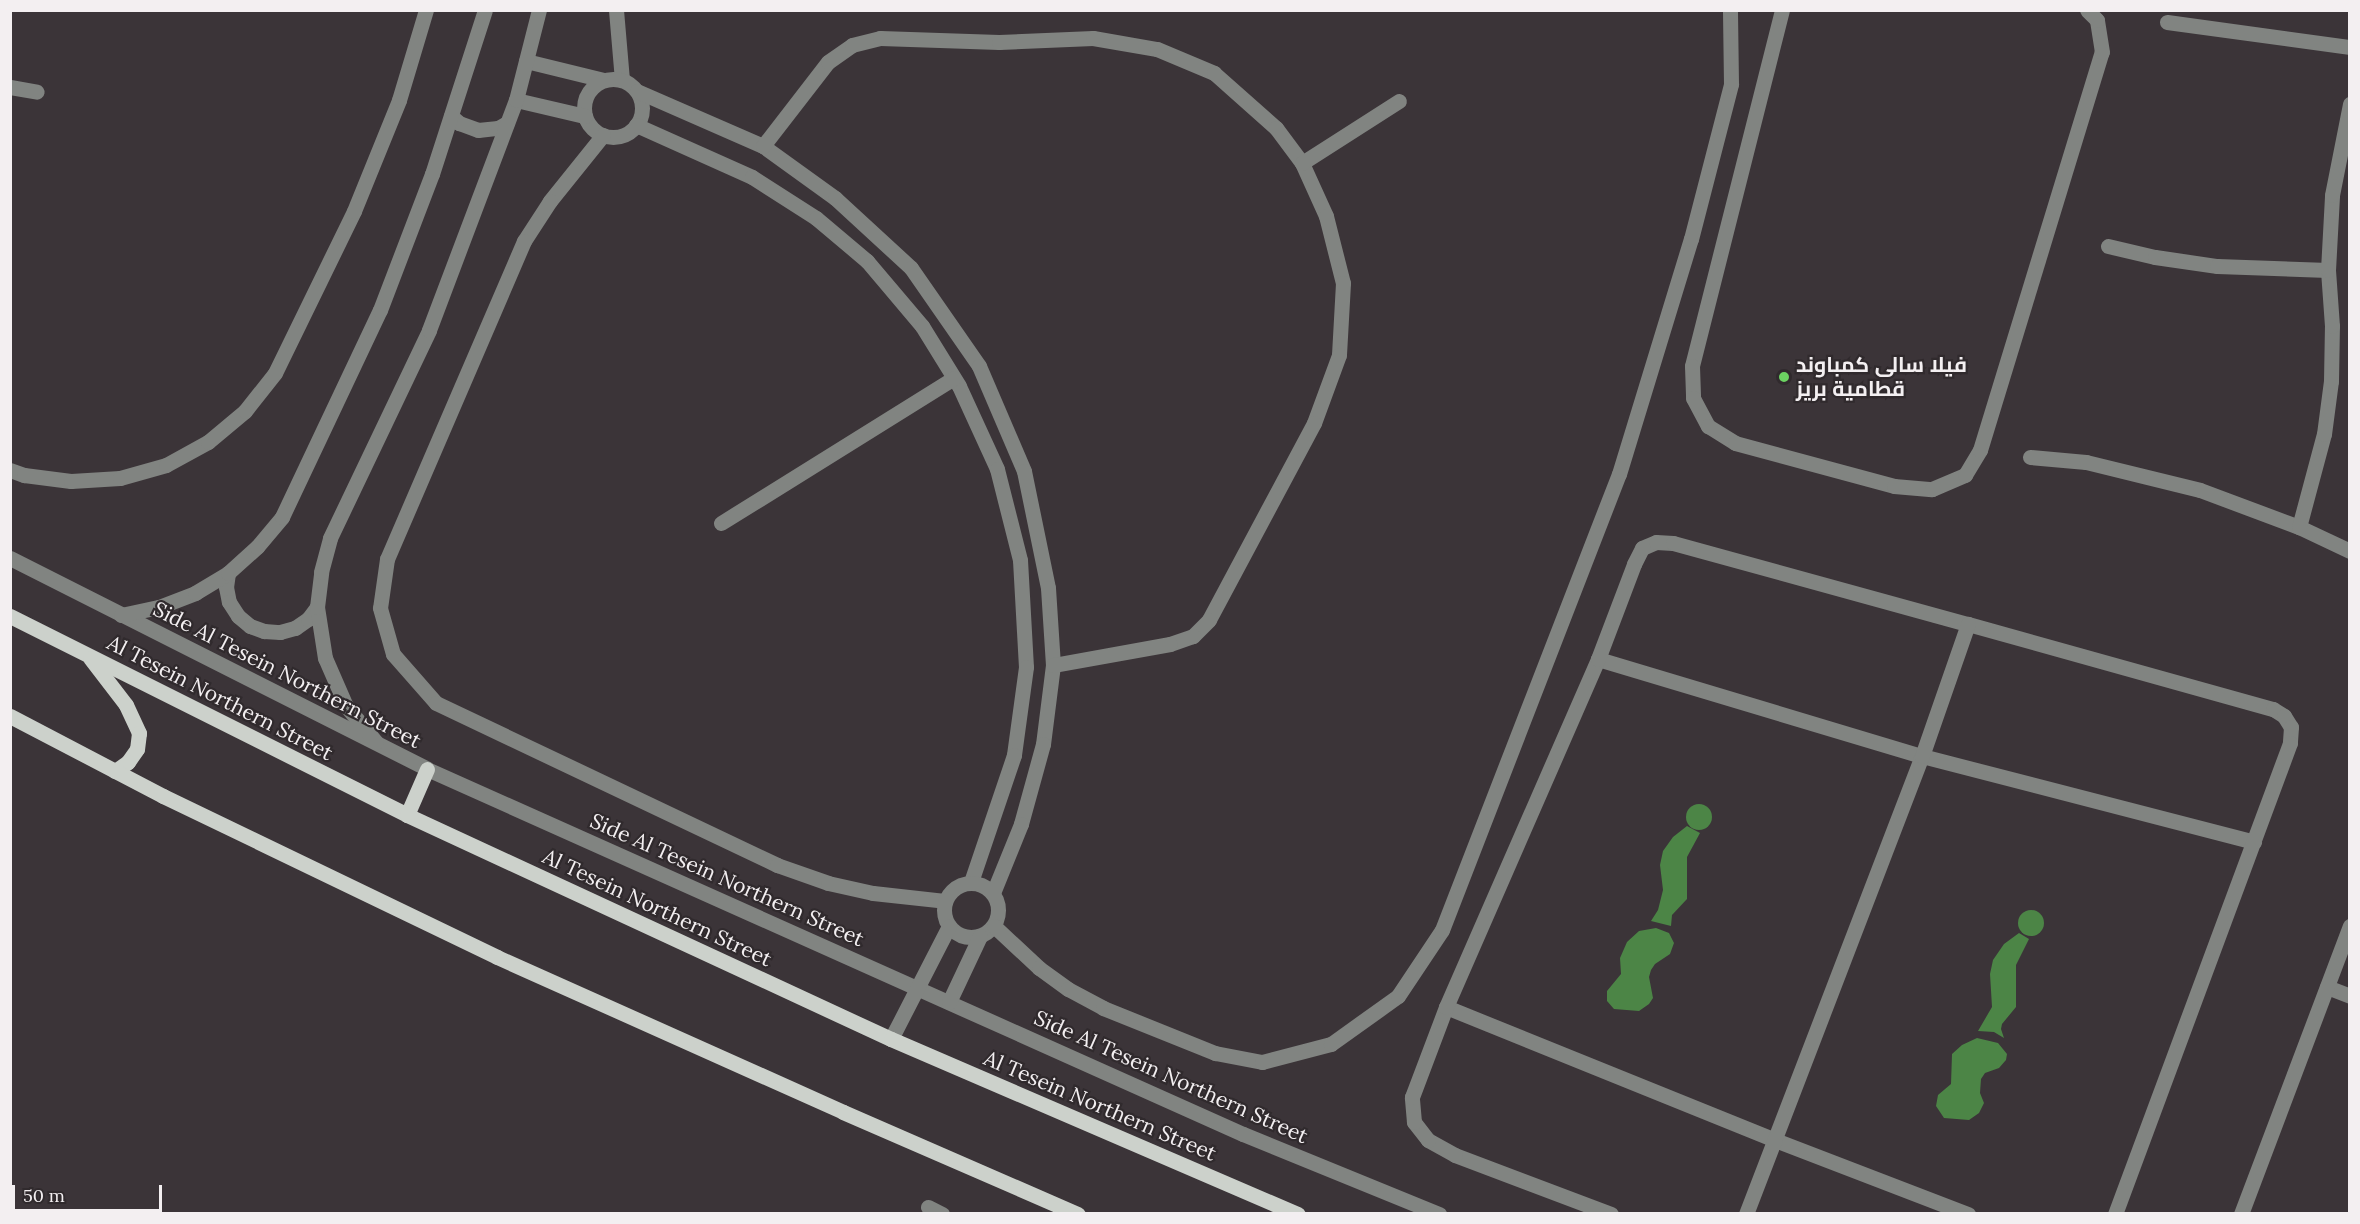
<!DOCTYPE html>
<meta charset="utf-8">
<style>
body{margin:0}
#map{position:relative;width:2360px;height:1224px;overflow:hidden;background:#3b3438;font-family:Lora,Cairo,serif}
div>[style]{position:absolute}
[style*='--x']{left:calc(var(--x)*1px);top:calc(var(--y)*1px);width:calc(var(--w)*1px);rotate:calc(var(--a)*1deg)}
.water>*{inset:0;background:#4c8546}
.round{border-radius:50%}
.minor>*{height:15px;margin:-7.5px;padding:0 7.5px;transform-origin:7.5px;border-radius:7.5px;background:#818481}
.minor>.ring{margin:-7.5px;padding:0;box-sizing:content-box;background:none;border:15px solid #818481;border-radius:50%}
.major>*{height:15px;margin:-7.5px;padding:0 7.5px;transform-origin:7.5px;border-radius:7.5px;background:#ccd1cb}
.dots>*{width:16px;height:16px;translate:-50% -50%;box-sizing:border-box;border:3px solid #302a2d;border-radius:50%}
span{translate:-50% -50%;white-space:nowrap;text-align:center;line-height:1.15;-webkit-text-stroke:4.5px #302a2d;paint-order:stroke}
.poi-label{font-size:21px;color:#f3eff1;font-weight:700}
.left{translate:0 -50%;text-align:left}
.street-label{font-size:21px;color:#f3eff1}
.frame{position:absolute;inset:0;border:12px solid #f3eff1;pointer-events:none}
.scale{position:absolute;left:12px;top:1185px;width:150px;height:27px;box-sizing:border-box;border:3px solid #f3eff1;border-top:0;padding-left:8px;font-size:18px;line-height:21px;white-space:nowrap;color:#f3eff1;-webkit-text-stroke:4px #302a2d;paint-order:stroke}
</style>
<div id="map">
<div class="water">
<div class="round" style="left:1686px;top:804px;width:26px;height:26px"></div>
<div style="clip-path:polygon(1687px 826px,1700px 833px,1687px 857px,1687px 899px,1672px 915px,1671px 926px,1651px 921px,1658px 910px,1663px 890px,1660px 865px,1663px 851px,1673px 837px)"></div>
<div class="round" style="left:2018px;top:910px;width:26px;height:26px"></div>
<div style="clip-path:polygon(1656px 928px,1669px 933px,1674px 943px,1670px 954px,1655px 964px,1651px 970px,1649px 977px,1653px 998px,1649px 1004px,1639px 1011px,1614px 1009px,1607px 1001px,1607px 991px,1621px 974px,1620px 958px,1627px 942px,1639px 931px)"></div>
<div style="clip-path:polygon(2019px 933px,2029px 939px,2016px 965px,2016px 1007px,2002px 1024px,2001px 1029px,2004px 1038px,1994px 1032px,1978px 1031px,1992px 1007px,1990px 974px,1993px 960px,2004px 944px)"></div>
<div style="clip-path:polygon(1977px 1038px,1998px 1043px,2007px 1054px,2006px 1060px,1999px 1068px,1985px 1073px,1981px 1079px,1980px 1093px,1984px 1103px,1979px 1113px,1969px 1120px,1944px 1118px,1936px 1106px,1938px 1095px,1951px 1084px,1952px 1054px,1962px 1045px)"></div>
</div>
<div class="minor">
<div style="--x:616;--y:10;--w:70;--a:85.1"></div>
<div style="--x:1782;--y:10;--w:367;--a:104.2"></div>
<div style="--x:1692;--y:366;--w:32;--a:88"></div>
<div style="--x:1693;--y:398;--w:32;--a:62"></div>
<div style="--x:1708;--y:426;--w:32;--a:32"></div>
<div style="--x:1735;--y:443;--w:165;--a:15.1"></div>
<div style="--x:1894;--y:486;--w:38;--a:5"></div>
<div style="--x:1932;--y:489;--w:36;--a:-23"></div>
<div style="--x:1965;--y:475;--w:29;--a:-59"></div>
<div style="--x:1980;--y:450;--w:416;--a:-73"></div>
<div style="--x:2102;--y:52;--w:32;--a:-99"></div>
<div style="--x:2097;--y:20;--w:14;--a:-135"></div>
<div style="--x:2167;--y:22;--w:185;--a:7.8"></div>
<div style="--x:526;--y:61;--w:80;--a:13.7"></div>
<div class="ring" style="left:584px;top:79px;width:43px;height:43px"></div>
<div style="--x:10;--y:87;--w:27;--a:10"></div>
<div style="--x:637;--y:91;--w:137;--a:23.6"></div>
<div style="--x:763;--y:146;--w:89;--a:35.8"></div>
<div style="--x:835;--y:198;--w:103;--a:42.6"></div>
<div style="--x:911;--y:268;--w:119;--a:55.2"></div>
<div style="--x:979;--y:366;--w:114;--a:66.8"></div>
<div style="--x:1024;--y:471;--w:119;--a:78.4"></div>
<div style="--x:1048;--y:588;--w:77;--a:86.3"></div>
<div style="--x:1053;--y:665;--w:80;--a:97.2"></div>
<div style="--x:1043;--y:744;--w:83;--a:105.4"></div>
<div style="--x:1021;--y:824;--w:74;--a:112.1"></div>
<div style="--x:516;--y:100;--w:71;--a:13.1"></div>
<div style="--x:451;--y:116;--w:11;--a:41"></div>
<div style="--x:459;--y:123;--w:20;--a:20"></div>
<div style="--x:478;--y:130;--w:20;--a:-6"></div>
<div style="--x:498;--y:128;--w:10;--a:-29"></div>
<div style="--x:636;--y:125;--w:127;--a:24.1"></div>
<div style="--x:752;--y:177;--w:76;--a:32.6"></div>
<div style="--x:816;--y:218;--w:67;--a:40.1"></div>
<div style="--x:867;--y:261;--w:85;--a:49.8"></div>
<div style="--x:922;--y:326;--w:70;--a:58.3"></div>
<div style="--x:959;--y:386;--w:91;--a:65.4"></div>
<div style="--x:997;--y:469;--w:94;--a:75.8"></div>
<div style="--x:1020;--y:560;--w:107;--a:86.8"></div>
<div style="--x:1026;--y:667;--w:89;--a:97.8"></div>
<div style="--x:1014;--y:755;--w:134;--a:108.7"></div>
<div style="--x:603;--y:135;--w:85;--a:128.8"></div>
<div style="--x:550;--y:201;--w:48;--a:123"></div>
<div style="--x:524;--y:241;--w:346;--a:113.3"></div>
<div style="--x:387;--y:559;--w:49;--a:98.1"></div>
<div style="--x:380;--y:608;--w:48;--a:74.2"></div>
<div style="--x:393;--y:654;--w:65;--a:48.7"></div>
<div style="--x:436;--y:703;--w:378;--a:25.4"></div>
<div style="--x:777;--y:865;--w:54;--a:19.4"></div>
<div style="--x:828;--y:883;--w:46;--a:12.5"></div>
<div style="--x:873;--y:893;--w:72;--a:6.3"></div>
<div style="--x:763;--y:146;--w:106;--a:-52.3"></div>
<div style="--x:828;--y:62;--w:29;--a:-35"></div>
<div style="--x:852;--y:45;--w:29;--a:-14"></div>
<div style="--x:880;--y:38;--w:119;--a:1.9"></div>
<div style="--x:999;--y:42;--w:94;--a:-2.4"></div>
<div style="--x:1093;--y:38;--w:65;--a:9.8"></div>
<div style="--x:1157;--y:49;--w:62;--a:22.8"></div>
<div style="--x:1214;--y:73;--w:83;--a:41.6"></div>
<div style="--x:1276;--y:128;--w:44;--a:53.4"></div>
<div style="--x:1302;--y:163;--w:58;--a:65.6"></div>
<div style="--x:1326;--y:216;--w:69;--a:75.8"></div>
<div style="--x:1343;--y:283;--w:72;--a:93.2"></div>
<div style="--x:1339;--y:355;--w:72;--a:110.2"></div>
<div style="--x:1314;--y:423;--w:223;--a:118.1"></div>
<div style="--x:1209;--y:620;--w:23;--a:135"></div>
<div style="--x:1193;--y:636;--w:24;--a:161"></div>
<div style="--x:1170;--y:644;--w:119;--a:169.8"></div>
<div style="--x:1302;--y:163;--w:115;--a:-32.6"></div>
<div style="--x:2108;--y:246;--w:48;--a:13.2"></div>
<div style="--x:2155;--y:257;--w:63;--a:8.3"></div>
<div style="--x:2217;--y:266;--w:111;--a:2.1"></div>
<div style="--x:2030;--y:457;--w:56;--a:5.1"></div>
<div style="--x:2086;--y:462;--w:117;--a:13.8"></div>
<div style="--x:2200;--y:490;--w:106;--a:20.5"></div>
<div style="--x:2299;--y:527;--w:56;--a:25.2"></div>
<div style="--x:10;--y:470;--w:15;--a:20"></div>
<div style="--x:24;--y:475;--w:47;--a:7.3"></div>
<div style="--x:71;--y:481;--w:49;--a:-3.5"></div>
<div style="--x:120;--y:478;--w:48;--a:-15.8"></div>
<div style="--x:166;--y:465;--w:48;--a:-28.7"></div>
<div style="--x:208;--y:442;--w:48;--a:-40"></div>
<div style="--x:245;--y:411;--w:48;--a:-51.7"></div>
<div style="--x:275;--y:373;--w:180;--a:-64"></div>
<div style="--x:354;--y:211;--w:120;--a:-67.9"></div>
<div style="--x:399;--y:100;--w:94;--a:-73.3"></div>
<div style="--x:721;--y:523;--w:274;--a:-31.9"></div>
<div style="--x:2299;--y:527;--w:96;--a:-75"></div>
<div style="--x:2324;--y:434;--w:53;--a:-82.5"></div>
<div style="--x:2331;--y:381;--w:55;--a:-89"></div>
<div style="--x:2332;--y:326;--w:56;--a:-94.1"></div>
<div style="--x:2328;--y:270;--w:75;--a:-86.9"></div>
<div style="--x:2332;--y:195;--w:93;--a:-78.8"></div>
<div style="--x:10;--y:558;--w:467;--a:26.8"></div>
<div style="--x:427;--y:769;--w:894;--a:24.1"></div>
<div style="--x:1243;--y:1134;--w:212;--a:22.2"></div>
<div style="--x:228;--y:573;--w:14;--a:98"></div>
<div style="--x:226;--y:587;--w:15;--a:79"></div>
<div style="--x:229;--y:602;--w:17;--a:57"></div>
<div style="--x:238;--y:616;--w:16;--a:40"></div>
<div style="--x:250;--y:626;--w:15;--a:20"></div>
<div style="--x:264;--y:631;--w:16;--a:4"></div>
<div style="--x:280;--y:632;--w:16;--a:-15"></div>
<div style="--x:295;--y:628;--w:16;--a:-35"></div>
<div style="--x:308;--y:619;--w:15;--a:-53"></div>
<div style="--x:121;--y:615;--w:39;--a:-12"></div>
<div style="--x:159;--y:607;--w:39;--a:-21"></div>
<div style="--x:195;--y:593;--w:39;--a:-31"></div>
<div style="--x:228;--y:573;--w:39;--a:-42"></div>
<div style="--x:257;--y:547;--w:39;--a:-50"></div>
<div style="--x:282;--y:517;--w:229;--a:-64.7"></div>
<div style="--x:380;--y:310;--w:146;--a:-69.1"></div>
<div style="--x:432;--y:174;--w:172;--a:-72.1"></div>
<div style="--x:1598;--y:659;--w:338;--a:16.7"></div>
<div style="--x:1922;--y:756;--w:343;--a:14.5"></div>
<div style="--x:376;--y:742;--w:47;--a:-129.8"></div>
<div style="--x:346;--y:706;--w:52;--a:-113.6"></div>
<div style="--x:325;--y:658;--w:52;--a:-98.9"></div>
<div style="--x:317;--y:607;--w:35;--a:-83"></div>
<div style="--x:321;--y:572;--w:35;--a:-75"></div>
<div style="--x:330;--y:538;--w:230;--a:-64.5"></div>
<div style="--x:429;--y:330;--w:246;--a:-69.3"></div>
<div style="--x:516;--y:100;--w:93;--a:-75.7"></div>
<div class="ring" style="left:944px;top:883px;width:39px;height:39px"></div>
<div style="--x:994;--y:926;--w:62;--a:43"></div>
<div style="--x:1039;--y:968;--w:36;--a:36"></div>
<div style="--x:1068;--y:989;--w:40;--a:28"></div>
<div style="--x:1103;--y:1008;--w:121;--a:21.9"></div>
<div style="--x:1215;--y:1053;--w:48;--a:10.8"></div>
<div style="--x:1262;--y:1062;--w:71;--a:-14.6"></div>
<div style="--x:1331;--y:1044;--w:82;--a:-35.6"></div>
<div style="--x:1398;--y:996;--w:79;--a:-56.3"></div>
<div style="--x:1442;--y:930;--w:489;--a:-68.8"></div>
<div style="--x:1619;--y:474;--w:246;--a:-73"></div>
<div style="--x:1691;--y:239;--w:160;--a:-75.5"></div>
<div style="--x:1731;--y:84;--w:74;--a:-90.8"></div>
<div style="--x:2327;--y:987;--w:25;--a:21"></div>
<div style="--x:949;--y:1002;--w:73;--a:-64.8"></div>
<div style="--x:1446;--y:1007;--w:355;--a:22"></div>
<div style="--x:1775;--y:1140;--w:207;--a:21"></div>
<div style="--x:891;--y:1039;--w:127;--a:-62.8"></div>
<div style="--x:928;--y:1207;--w:16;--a:27"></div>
<div style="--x:1611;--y:1214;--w:167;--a:-159.3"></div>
<div style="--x:1455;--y:1155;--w:31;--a:-151"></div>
<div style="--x:1428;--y:1140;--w:23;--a:-128"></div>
<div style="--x:1414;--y:1122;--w:25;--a:-95"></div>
<div style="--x:1412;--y:1097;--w:96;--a:-69.3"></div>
<div style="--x:1446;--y:1007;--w:380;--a:-66.4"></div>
<div style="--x:1598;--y:659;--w:102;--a:-69.2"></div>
<div style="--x:1634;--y:564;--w:18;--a:-63"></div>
<div style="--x:1642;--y:548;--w:15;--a:-23"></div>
<div style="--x:1656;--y:542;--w:17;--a:3"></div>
<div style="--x:1673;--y:543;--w:306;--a:15.4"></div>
<div style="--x:1968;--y:624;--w:317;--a:15.6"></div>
<div style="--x:2273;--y:709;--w:13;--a:32"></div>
<div style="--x:2284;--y:716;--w:13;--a:58"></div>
<div style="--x:2291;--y:727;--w:16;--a:94"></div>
<div style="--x:2290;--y:743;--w:502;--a:110.38"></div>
<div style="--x:1746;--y:1214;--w:491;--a:-69"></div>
<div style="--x:1922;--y:756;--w:140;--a:-70.8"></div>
<div style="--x:2241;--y:1214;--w:308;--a:-69.3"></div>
</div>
<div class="major">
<div style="--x:10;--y:616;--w:444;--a:26.6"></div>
<div style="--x:407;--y:815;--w:533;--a:24.84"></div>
<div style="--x:891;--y:1039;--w:443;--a:23.3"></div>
<div style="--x:90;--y:658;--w:59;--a:52.5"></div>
<div style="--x:126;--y:705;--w:31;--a:65"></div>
<div style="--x:139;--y:733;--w:16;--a:97"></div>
<div style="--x:137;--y:749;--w:16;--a:125"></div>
<div style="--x:128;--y:762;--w:16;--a:145"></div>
<div style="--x:10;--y:716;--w:173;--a:27.6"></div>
<div style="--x:163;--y:796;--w:371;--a:25.7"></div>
<div style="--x:497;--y:957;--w:379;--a:24.1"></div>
<div style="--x:843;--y:1112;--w:256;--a:23.5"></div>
<div style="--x:407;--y:815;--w:50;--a:-66.5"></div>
</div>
<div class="dots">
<div style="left:1784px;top:377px;background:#6cd362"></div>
</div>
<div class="poi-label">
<span class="left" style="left:1796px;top:377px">فيلا سالى كمباوند<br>قطامية بريز</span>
</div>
<div class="street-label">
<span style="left:287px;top:675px;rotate:27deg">Side Al Tesein Northern Street</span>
<span style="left:220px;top:698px;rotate:27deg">Al Tesein Northern Street</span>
<span style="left:727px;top:880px;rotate:24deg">Side Al Tesein Northern Street</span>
<span style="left:657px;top:908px;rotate:25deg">Al Tesein Northern Street</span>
<span style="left:1171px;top:1077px;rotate:24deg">Side Al Tesein Northern Street</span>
<span style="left:1100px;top:1106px;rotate:23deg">Al Tesein Northern Street</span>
</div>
<div class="frame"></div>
<div class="scale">50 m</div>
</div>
